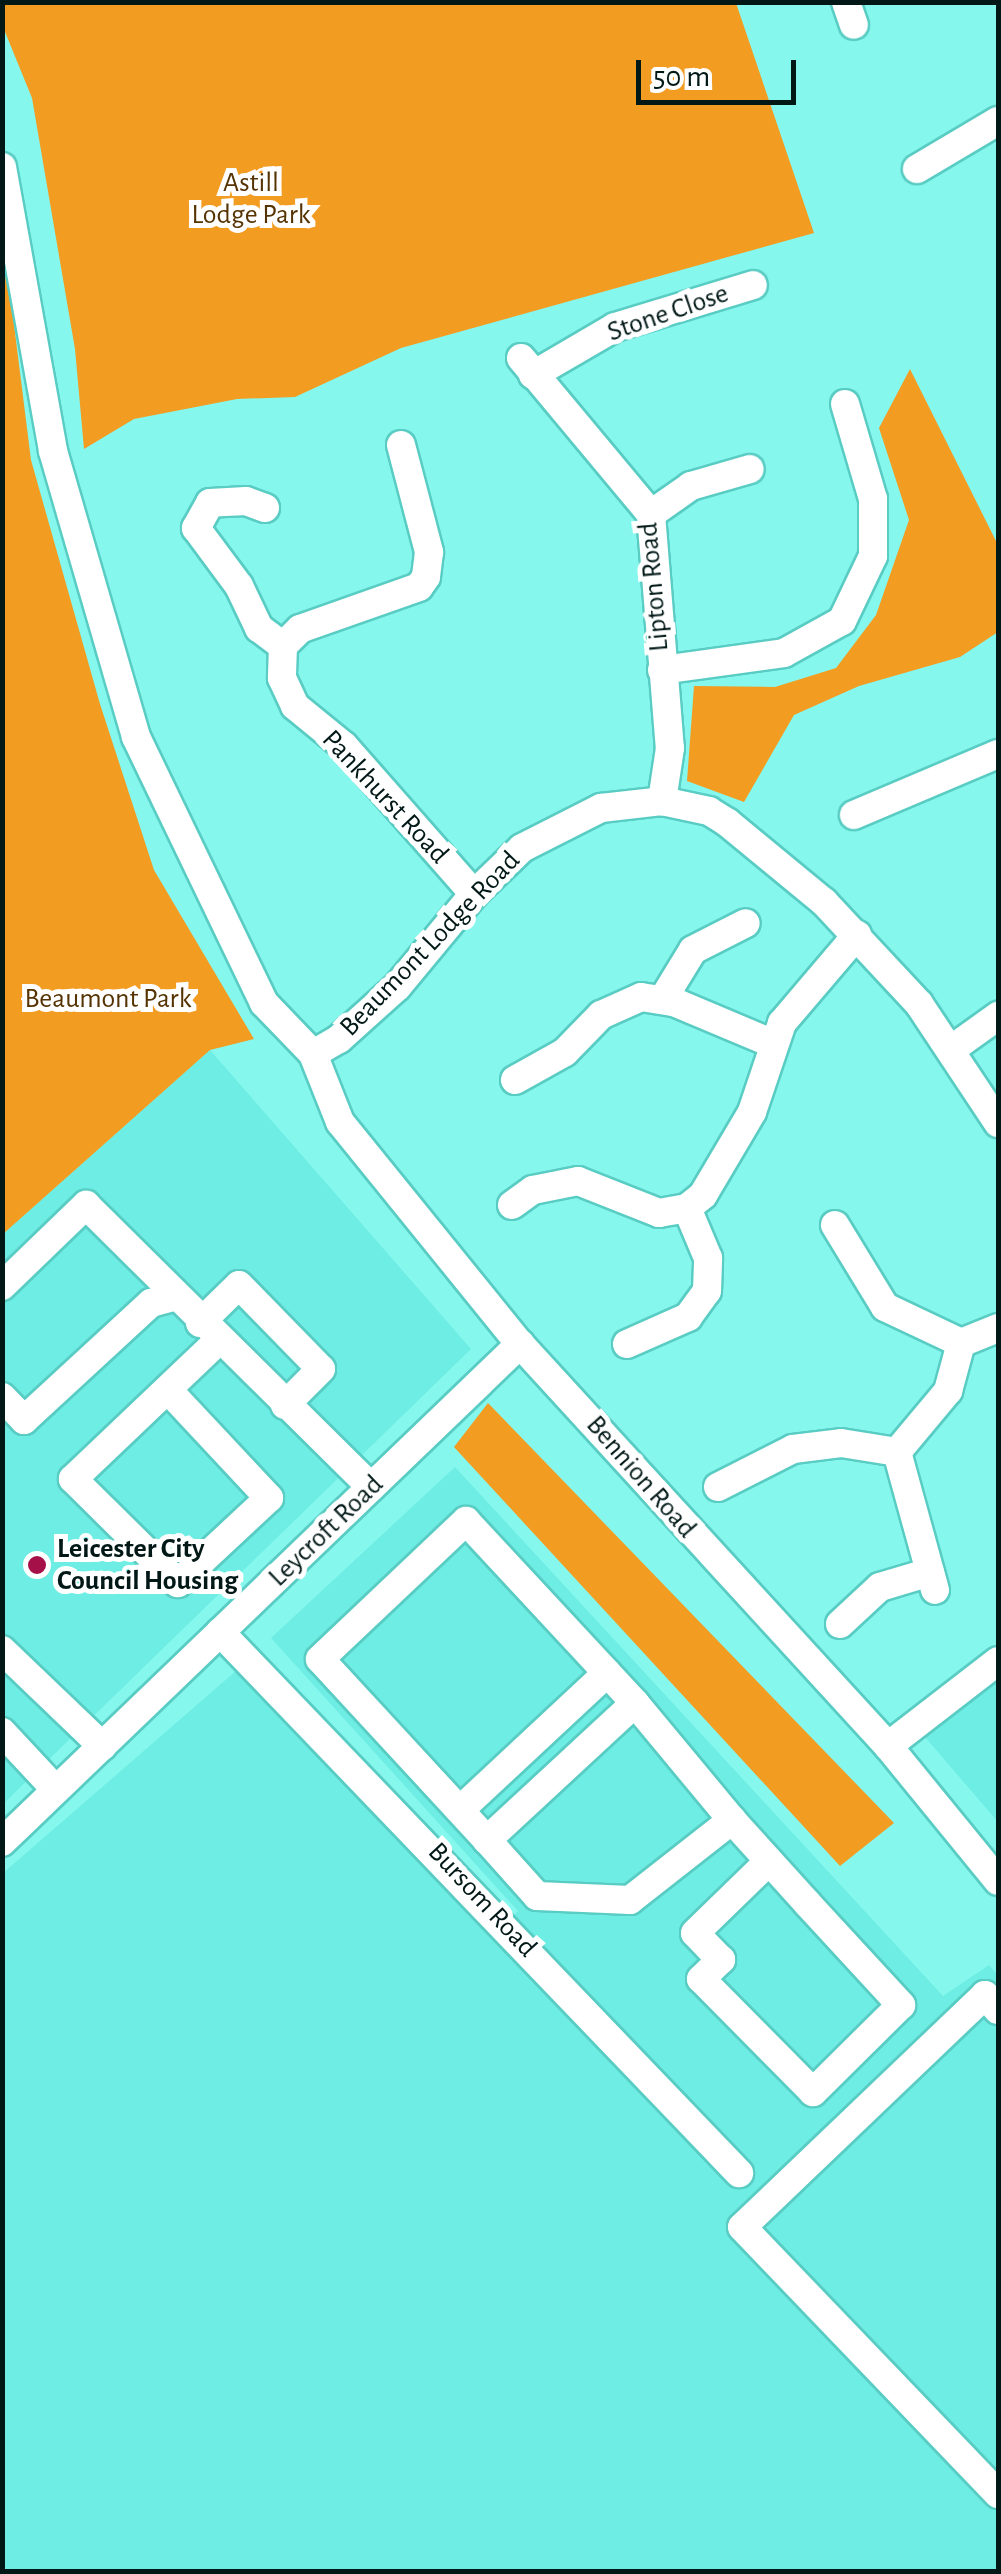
<!DOCTYPE html>
<style>
body{margin:0}
#map{position:relative;width:1001px;height:2574px;overflow:hidden;background:#86f7ed;font-family:"Alegreya Sans",sans-serif}
div>[style]{position:absolute}
[style*='--x']{left:calc(var(--x)*1px);top:calc(var(--y)*1px);width:calc(var(--w)*1px);rotate:calc(var(--a)*1deg)}
.built>*{inset:0;background:#6dede3}
.green>*{inset:0;background:#f39c22}
.roads{filter:drop-shadow(2px 0 #59ccc3) drop-shadow(-2px 0 #59ccc3) drop-shadow(0 2px #59ccc3) drop-shadow(0 -2px #59ccc3)}
.minor>*{height:28px;margin:-14px;padding:0 14px;transform-origin:14px;border-radius:14px;background:#fff}
.dots>*{width:28px;height:28px;translate:-50% -50%;box-sizing:border-box;border:5px solid #fff;border-radius:50%}
span{translate:-50% -50%;white-space:nowrap;text-align:center;line-height:1.15;-webkit-text-stroke:10px #fff;paint-order:stroke}
.park-label{font-size:28px;color:#563302}
.street-label{font-size:28px;color:#011816}
.poi-label{font-size:28px;color:#011816;font-weight:700}
.left{translate:0 -50%;text-align:left}
.frame{position:absolute;inset:0;border:5px solid #011816;pointer-events:none}
.scale{position:absolute;left:636px;top:60px;width:160px;height:45px;box-sizing:border-box;border:5px solid #011816;border-top:0;padding-left:12px;font-size:30px;line-height:35px;white-space:nowrap;color:#011816;-webkit-text-stroke:8px #fff;paint-order:stroke}
</style>
<div id="map">
<div class="built">
<div style="clip-path:polygon(210px 1050px,471px 1349px,3px 1804px,3px 1234px)"></div>
<div style="clip-path:polygon(455px 1467px,943px 1996px,989px 1965px,998px 1975px,998px 2571px,3px 2571px,2px 1874px,237px 1670px,496px 1934px,518px 1911px,271px 1638px)"></div>
<div style="clip-path:polygon(998px 1681px,998px 1822px,925px 1737px)"></div>
</div>
<div class="green">
<div style="clip-path:polygon(2px 3px,736px 3px,814px 233px,401px 348px,295px 397px,237px 399px,134px 419px,84px 449px,75px 349px,32px 98px,3px 27px)"></div>
<div style="clip-path:polygon(3px 237px,31px 460px,100px 704px,154px 870px,254px 1039px,210px 1050px,3px 1234px)"></div>
<div style="clip-path:polygon(910px 369px,998px 545px,998px 632px,960px 657px,859px 686px,794px 715px,744px 802px,687px 781px,694px 686px,775px 687px,836px 668px,876px 615px,909px 520px,879px 428px)"></div>
<div style="clip-path:polygon(488px 1403px,894px 1823px,840px 1866px,454px 1447px)"></div>
</div>
<div class="roads">
<div class="minor">
<div style="--x:846;--y:2;--w:24;--a:71"></div>
<div style="--x:2;--y:167;--w:289;--a:79.8"></div>
<div style="--x:53;--y:451;--w:298;--a:73.8"></div>
<div style="--x:136;--y:737;--w:295;--a:64.3"></div>
<div style="--x:264;--y:1003;--w:71;--a:46.1"></div>
<div style="--x:313;--y:1054;--w:73;--a:68.3"></div>
<div style="--x:340;--y:1122;--w:286;--a:51"></div>
<div style="--x:520;--y:1344;--w:545;--a:47.53"></div>
<div style="--x:888;--y:1746;--w:174;--a:50.8"></div>
<div style="--x:917;--y:169;--w:94;--a:-30.7"></div>
<div style="--x:521;--y:358;--w:203;--a:50.2"></div>
<div style="--x:651;--y:514;--w:235;--a:85.4"></div>
<div style="--x:670;--y:748;--w:54;--a:98.6"></div>
<div style="--x:533;--y:375;--w:95;--a:-30.3"></div>
<div style="--x:615;--y:327;--w:144;--a:-16.9"></div>
<div style="--x:401;--y:445;--w:111;--a:75.3"></div>
<div style="--x:429;--y:552;--w:25;--a:97"></div>
<div style="--x:426;--y:577;--w:12;--a:125"></div>
<div style="--x:419;--y:587;--w:126;--a:160.6"></div>
<div style="--x:300;--y:629;--w:24;--a:135"></div>
<div style="--x:283;--y:646;--w:32;--a:92"></div>
<div style="--x:282;--y:678;--w:31;--a:65"></div>
<div style="--x:295;--y:706;--w:63;--a:39.2"></div>
<div style="--x:344;--y:746;--w:197;--a:48.7"></div>
<div style="--x:265;--y:508;--w:20;--a:-160"></div>
<div style="--x:246;--y:501;--w:36;--a:177"></div>
<div style="--x:210;--y:503;--w:29;--a:119"></div>
<div style="--x:196;--y:528;--w:72;--a:53.4"></div>
<div style="--x:239;--y:586;--w:47;--a:64.5"></div>
<div style="--x:259;--y:628;--w:30;--a:37"></div>
<div style="--x:651;--y:514;--w:49;--a:-35"></div>
<div style="--x:691;--y:486;--w:61;--a:-16.1"></div>
<div style="--x:662;--y:670;--w:123;--a:-7.9"></div>
<div style="--x:784;--y:653;--w:66;--a:-28.9"></div>
<div style="--x:842;--y:621;--w:72;--a:-64.5"></div>
<div style="--x:873;--y:556;--w:57;--a:-90"></div>
<div style="--x:873;--y:499;--w:99;--a:-106.4"></div>
<div style="--x:854;--y:815;--w:156;--a:-23"></div>
<div style="--x:663;--y:999;--w:57;--a:-58.5"></div>
<div style="--x:693;--y:950;--w:59;--a:-27"></div>
<div style="--x:952;--y:1049;--w:57;--a:-35.7"></div>
<div style="--x:313;--y:1054;--w:30;--a:-30"></div>
<div style="--x:339;--y:1039;--w:78;--a:-41.9"></div>
<div style="--x:397;--y:987;--w:121;--a:-50.4"></div>
<div style="--x:474;--y:894;--w:66;--a:-43.8"></div>
<div style="--x:522;--y:848;--w:89;--a:-26.9"></div>
<div style="--x:601;--y:808;--w:61;--a:-6.5"></div>
<div style="--x:662;--y:801;--w:48;--a:12"></div>
<div style="--x:709;--y:811;--w:22;--a:32"></div>
<div style="--x:728;--y:823;--w:124;--a:39.5"></div>
<div style="--x:824;--y:902;--w:139;--a:47"></div>
<div style="--x:919;--y:1004;--w:143;--a:56.4"></div>
<div style="--x:515;--y:1080;--w:57;--a:-29.2"></div>
<div style="--x:565;--y:1052;--w:52;--a:-45.8"></div>
<div style="--x:601;--y:1015;--w:44;--a:-24.2"></div>
<div style="--x:641;--y:997;--w:33;--a:9"></div>
<div style="--x:674;--y:1002;--w:108;--a:22.8"></div>
<div style="--x:512;--y:1205;--w:26;--a:-36"></div>
<div style="--x:533;--y:1190;--w:46;--a:-11.3"></div>
<div style="--x:578;--y:1181;--w:87;--a:21.6"></div>
<div style="--x:659;--y:1213;--w:28;--a:-10"></div>
<div style="--x:687;--y:1208;--w:21;--a:-39"></div>
<div style="--x:703;--y:1195;--w:96;--a:-59.4"></div>
<div style="--x:752;--y:1112;--w:94;--a:-71.4"></div>
<div style="--x:782;--y:1023;--w:116;--a:-49.6"></div>
<div style="--x:835;--y:1225;--w:96;--a:58.6"></div>
<div style="--x:885;--y:1307;--w:84;--a:25.3"></div>
<div style="--x:2;--y:1286;--w:117;--a:-44"></div>
<div style="--x:86;--y:1205;--w:401;--a:44.7"></div>
<div style="--x:200;--y:1323;--w:54;--a:-44.3"></div>
<div style="--x:239;--y:1285;--w:117;--a:45.7"></div>
<div style="--x:321;--y:1369;--w:51;--a:135"></div>
<div style="--x:627;--y:1344;--w:67;--a:-23.9"></div>
<div style="--x:688;--y:1317;--w:32;--a:-54"></div>
<div style="--x:707;--y:1291;--w:33;--a:-88"></div>
<div style="--x:708;--y:1258;--w:54;--a:-112.8"></div>
<div style="--x:168;--y:1390;--w:148;--a:46.9"></div>
<div style="--x:269;--y:1498;--w:125;--a:137"></div>
<div style="--x:178;--y:1583;--w:148;--a:-135.3"></div>
<div style="--x:73;--y:1479;--w:200;--a:-43.6"></div>
<div style="--x:2;--y:1397;--w:32;--a:46"></div>
<div style="--x:24;--y:1420;--w:173;--a:-42.7"></div>
<div style="--x:151;--y:1303;--w:23;--a:-15"></div>
<div style="--x:897;--y:1452;--w:143;--a:74.6"></div>
<div style="--x:718;--y:1487;--w:84;--a:-26.9"></div>
<div style="--x:793;--y:1449;--w:48;--a:-7.1"></div>
<div style="--x:841;--y:1443;--w:57;--a:9.1"></div>
<div style="--x:897;--y:1452;--w:80;--a:-50.1"></div>
<div style="--x:948;--y:1391;--w:50;--a:-74.8"></div>
<div style="--x:961;--y:1343;--w:40;--a:-22"></div>
<div style="--x:466;--y:1521;--w:248;--a:47.1"></div>
<div style="--x:635;--y:1703;--w:202;--a:137.2"></div>
<div style="--x:487;--y:1840;--w:246;--a:-132.7"></div>
<div style="--x:320;--y:1659;--w:201;--a:-43.4"></div>
<div style="--x:840;--y:1624;--w:54;--a:-42.8"></div>
<div style="--x:880;--y:1587;--w:52;--a:-16.7"></div>
<div style="--x:220;--y:1632;--w:750;--a:46.19"></div>
<div style="--x:2;--y:1650;--w:139;--a:43.8"></div>
<div style="--x:2;--y:1732;--w:79;--a:47"></div>
<div style="--x:888;--y:1746;--w:139;--a:-37.7"></div>
<div style="--x:460;--y:1810;--w:201;--a:-43"></div>
<div style="--x:732;--y:1820;--w:112;--a:47.9"></div>
<div style="--x:807;--y:1903;--w:139;--a:47.3"></div>
<div style="--x:901;--y:2005;--w:124;--a:135.3"></div>
<div style="--x:813;--y:2092;--w:159;--a:-134.7"></div>
<div style="--x:701;--y:1979;--w:28;--a:-44"></div>
<div style="--x:721;--y:1960;--w:37;--a:-134"></div>
<div style="--x:695;--y:1933;--w:103;--a:-44.2"></div>
<div style="--x:487;--y:1840;--w:75;--a:48.2"></div>
<div style="--x:537;--y:1896;--w:93;--a:2.5"></div>
<div style="--x:630;--y:1900;--w:130;--a:-38.1"></div>
<div style="--x:732;--y:1820;--w:152;--a:-129.7"></div>
<div style="--x:2;--y:1842;--w:719;--a:-43.87"></div>
<div style="--x:998;--y:2010;--w:20;--a:-131"></div>
<div style="--x:985;--y:1995;--w:336;--a:136.3"></div>
<div style="--x:742;--y:2227;--w:370;--a:46.2"></div>
</div>
</div>
<div class="dots">
<div style="left:37px;top:1565px;background:#a61048"></div>
</div>
<div class="park-label">
<span style="left:251px;top:199px">Astill<br>Lodge Park</span>
<span style="left:108px;top:999px">Beaumont Park</span>
</div>
<div class="street-label">
<span style="left:668px;top:313px;rotate:-19deg">Stone Close</span>
<span style="left:654px;top:587px;rotate:-95deg">Lipton Road</span>
<span style="left:385px;top:797px;rotate:47deg">Pankhurst Road</span>
<span style="left:430px;top:944px;rotate:-46deg">Beaumont Lodge Road</span>
<span style="left:641px;top:1477px;rotate:49deg">Bennion Road</span>
<span style="left:326px;top:1531px;rotate:-44deg">Leycroft Road</span>
<span style="left:482px;top:1900px;rotate:47deg">Bursom Road</span>
</div>
<div class="poi-label">
<span class="left" style="left:57px;top:1565px">Leicester City<br>Council Housing</span>
</div>
<div class="frame"></div>
<div class="scale">50 m</div>
</div>
